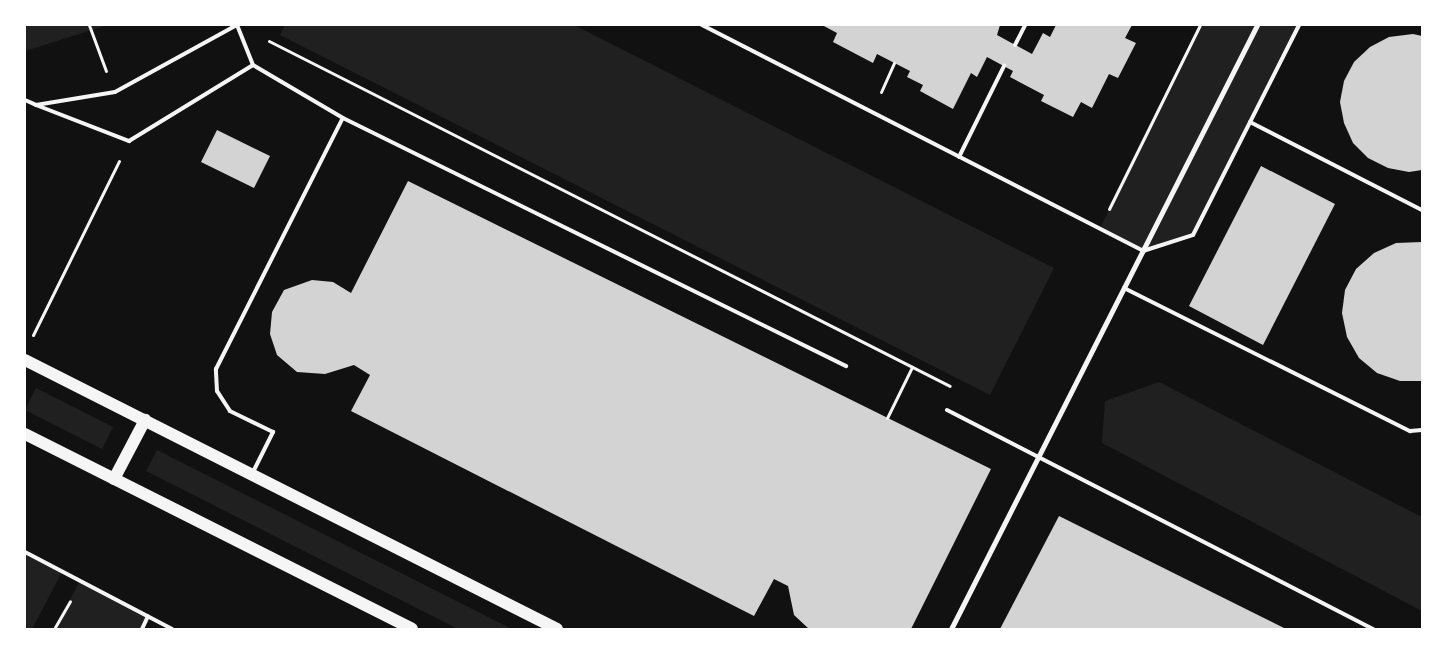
<!DOCTYPE html>
<style>
body{margin:0}
#map{position:relative;width:1447px;height:654px;overflow:hidden;background:#111;font-family:"IBM Plex Sans",sans-serif}
div>[style]{position:absolute}
[style*='--x']{left:calc(var(--x)*1px);top:calc(var(--y)*1px);width:calc(var(--w)*1px);rotate:calc(var(--a)*1deg)}
.green>*{inset:0;background:#202020}
.building>*{inset:0;background:#d3d3d3}
.path>*{height:3px;margin:-1.5px;padding:0 1.5px;transform-origin:1.5px;border-radius:1.5px;background:#f5f5f5}
.service>*{height:4px;margin:-2px;padding:0 2px;transform-origin:2px;border-radius:2px;background:#f5f5f5}
.minor>*{height:5px;margin:-2.5px;padding:0 2.5px;transform-origin:2.5px;border-radius:2.5px;background:#f5f5f5}
.primary>*{height:12px;margin:-6px;padding:0 6px;transform-origin:6px;border-radius:6px;background:#f5f5f5}
span{translate:-50% -50%;white-space:nowrap;text-align:center;line-height:1.15;-webkit-text-stroke:4px #fff;paint-order:stroke}
.frame{position:absolute;inset:0;border:26px solid #fff;pointer-events:none}
</style>
<div id="map">
<div class="green">
<div style="clip-path:polygon(25px 25px,108px 25px,25px 51px)"></div>
<div style="clip-path:polygon(285px 25px,574px 25px,1054px 268px,990px 395px,280px 35px)"></div>
<div style="clip-path:polygon(1200px 25px,1299px 25px,1193px 235px,1143px 251px,1099px 230px)"></div>
<div style="clip-path:polygon(1159px 382px,1422px 517px,1422px 611px,1102px 443px,1105px 401px)"></div>
<div style="clip-path:polygon(36px 388px,113px 427px,102px 449px,25px 410px)"></div>
<div style="clip-path:polygon(157px 450px,512px 629px,458px 629px,146px 471px)"></div>
<div style="clip-path:polygon(25px 552px,62px 572px,32px 629px,25px 629px)"></div>
<div style="clip-path:polygon(80px 581px,148px 616px,142px 629px,54px 629px)"></div>
</div>
<div class="building">
<div style="clip-path:polygon(822px 25px,1000px 25px,997px 35px,1032px 54px,1043px 33px,1050px 37px,1056px 25px,1132px 25px,1125px 38px,1136px 43px,1118px 78px,1109px 74px,1092px 108px,1081px 102px,1073px 117px,1041px 101px,1044px 95px,1010px 77px,1013px 71px,987px 57px,977px 77px,971px 73px,953px 109px,920px 91px,923px 85px,907px 77px,910px 71px,877px 54px,873px 63px,833px 42px,837px 33px)"></div>
<div style="clip-path:polygon(1413px 34px,1422px 36px,1422px 170px,1409px 172px,1388px 168px,1368px 158px,1353px 143px,1344px 123px,1340px 102px,1344px 81px,1354px 62px,1370px 47px,1389px 37px)"></div>
<div style="clip-path:polygon(217px 130px,270px 156px,254px 188px,201px 162px)"></div>
<div style="clip-path:polygon(1261px 166px,1335px 204px,1263px 345px,1189px 306px)"></div>
<div style="clip-path:polygon(408px 181px,991px 469px,911px 629px,809px 629px,794px 615px,788px 586px,774px 579px,754px 616px,351px 411px,370px 375px,354px 365px,325px 374px,297px 372px,277px 355px,270px 334px,272px 312px,284px 290px,312px 280px,333px 282px,351px 293px)"></div>
<div style="clip-path:polygon(1422px 242px,1422px 381px,1400px 381px,1377px 373px,1359px 358px,1347px 337px,1342px 313px,1345px 290px,1356px 269px,1374px 253px,1396px 243px)"></div>
<div style="clip-path:polygon(1059px 516px,1286px 629px,1000px 629px)"></div>
</div>
<div class="path">
<div style="--x:89;--y:25;--w:49;--a:69.7"></div>
<div style="--x:269;--y:41;--w:763;--a:26.87"></div>
<div style="--x:881;--y:92;--w:32;--a:-66"></div>
<div style="--x:1109;--y:209;--w:205;--a:-63.7"></div>
<div style="--x:33;--y:335;--w:194;--a:-63.7"></div>
<div style="--x:887;--y:418;--w:57;--a:-63.9"></div>
<div style="--x:54;--y:629;--w:32;--a:-60"></div>
</div>
<div class="service">
<div style="--x:702;--y:25;--w:496;--a:27.1"></div>
<div style="--x:1143;--y:251;--w:52;--a:-17.7"></div>
<div style="--x:1193;--y:235;--w:235;--a:-63.2"></div>
<div style="--x:1015;--y:45;--w:22;--a:-63"></div>
<div style="--x:253;--y:65;--w:104;--a:30.5"></div>
<div style="--x:343;--y:118;--w:561;--a:26.25"></div>
<div style="--x:25;--y:100;--w:12;--a:24"></div>
<div style="--x:36;--y:105;--w:80;--a:-9.3"></div>
<div style="--x:115;--y:92;--w:139;--a:-28.8"></div>
<div style="--x:36;--y:105;--w:100;--a:21.2"></div>
<div style="--x:129;--y:141;--w:145;--a:-31.5"></div>
<div style="--x:253;--y:65;--w:43;--a:-111.8"></div>
<div style="--x:1250;--y:122;--w:193;--a:27.1"></div>
<div style="--x:959;--y:157;--w:102;--a:-63.7"></div>
<div style="--x:1124;--y:288;--w:320;--a:26.6"></div>
<div style="--x:1410;--y:431;--w:12;--a:-5"></div>
<div style="--x:947;--y:410;--w:480;--a:27.2"></div>
<div style="--x:253;--y:472;--w:45;--a:-63.4"></div>
<div style="--x:273;--y:432;--w:48;--a:-154"></div>
<div style="--x:230;--y:411;--w:24;--a:-123"></div>
<div style="--x:217;--y:391;--w:22;--a:-93"></div>
<div style="--x:216;--y:369;--w:281;--a:-63.2"></div>
<div style="--x:25;--y:552;--w:166;--a:27.6"></div>
<div style="--x:142;--y:629;--w:14;--a:-65"></div>
</div>
<div class="minor">
<div style="--x:951;--y:629;--w:677;--a:-63.13"></div>
</div>
<div class="primary">
<div style="--x:25;--y:360;--w:596;--a:26.82"></div>
<div style="--x:25;--y:434;--w:433;--a:26.7"></div>
<div style="--x:114;--y:479;--w:67;--a:-62.3"></div>
</div>
<div class="frame"></div>
</div>
